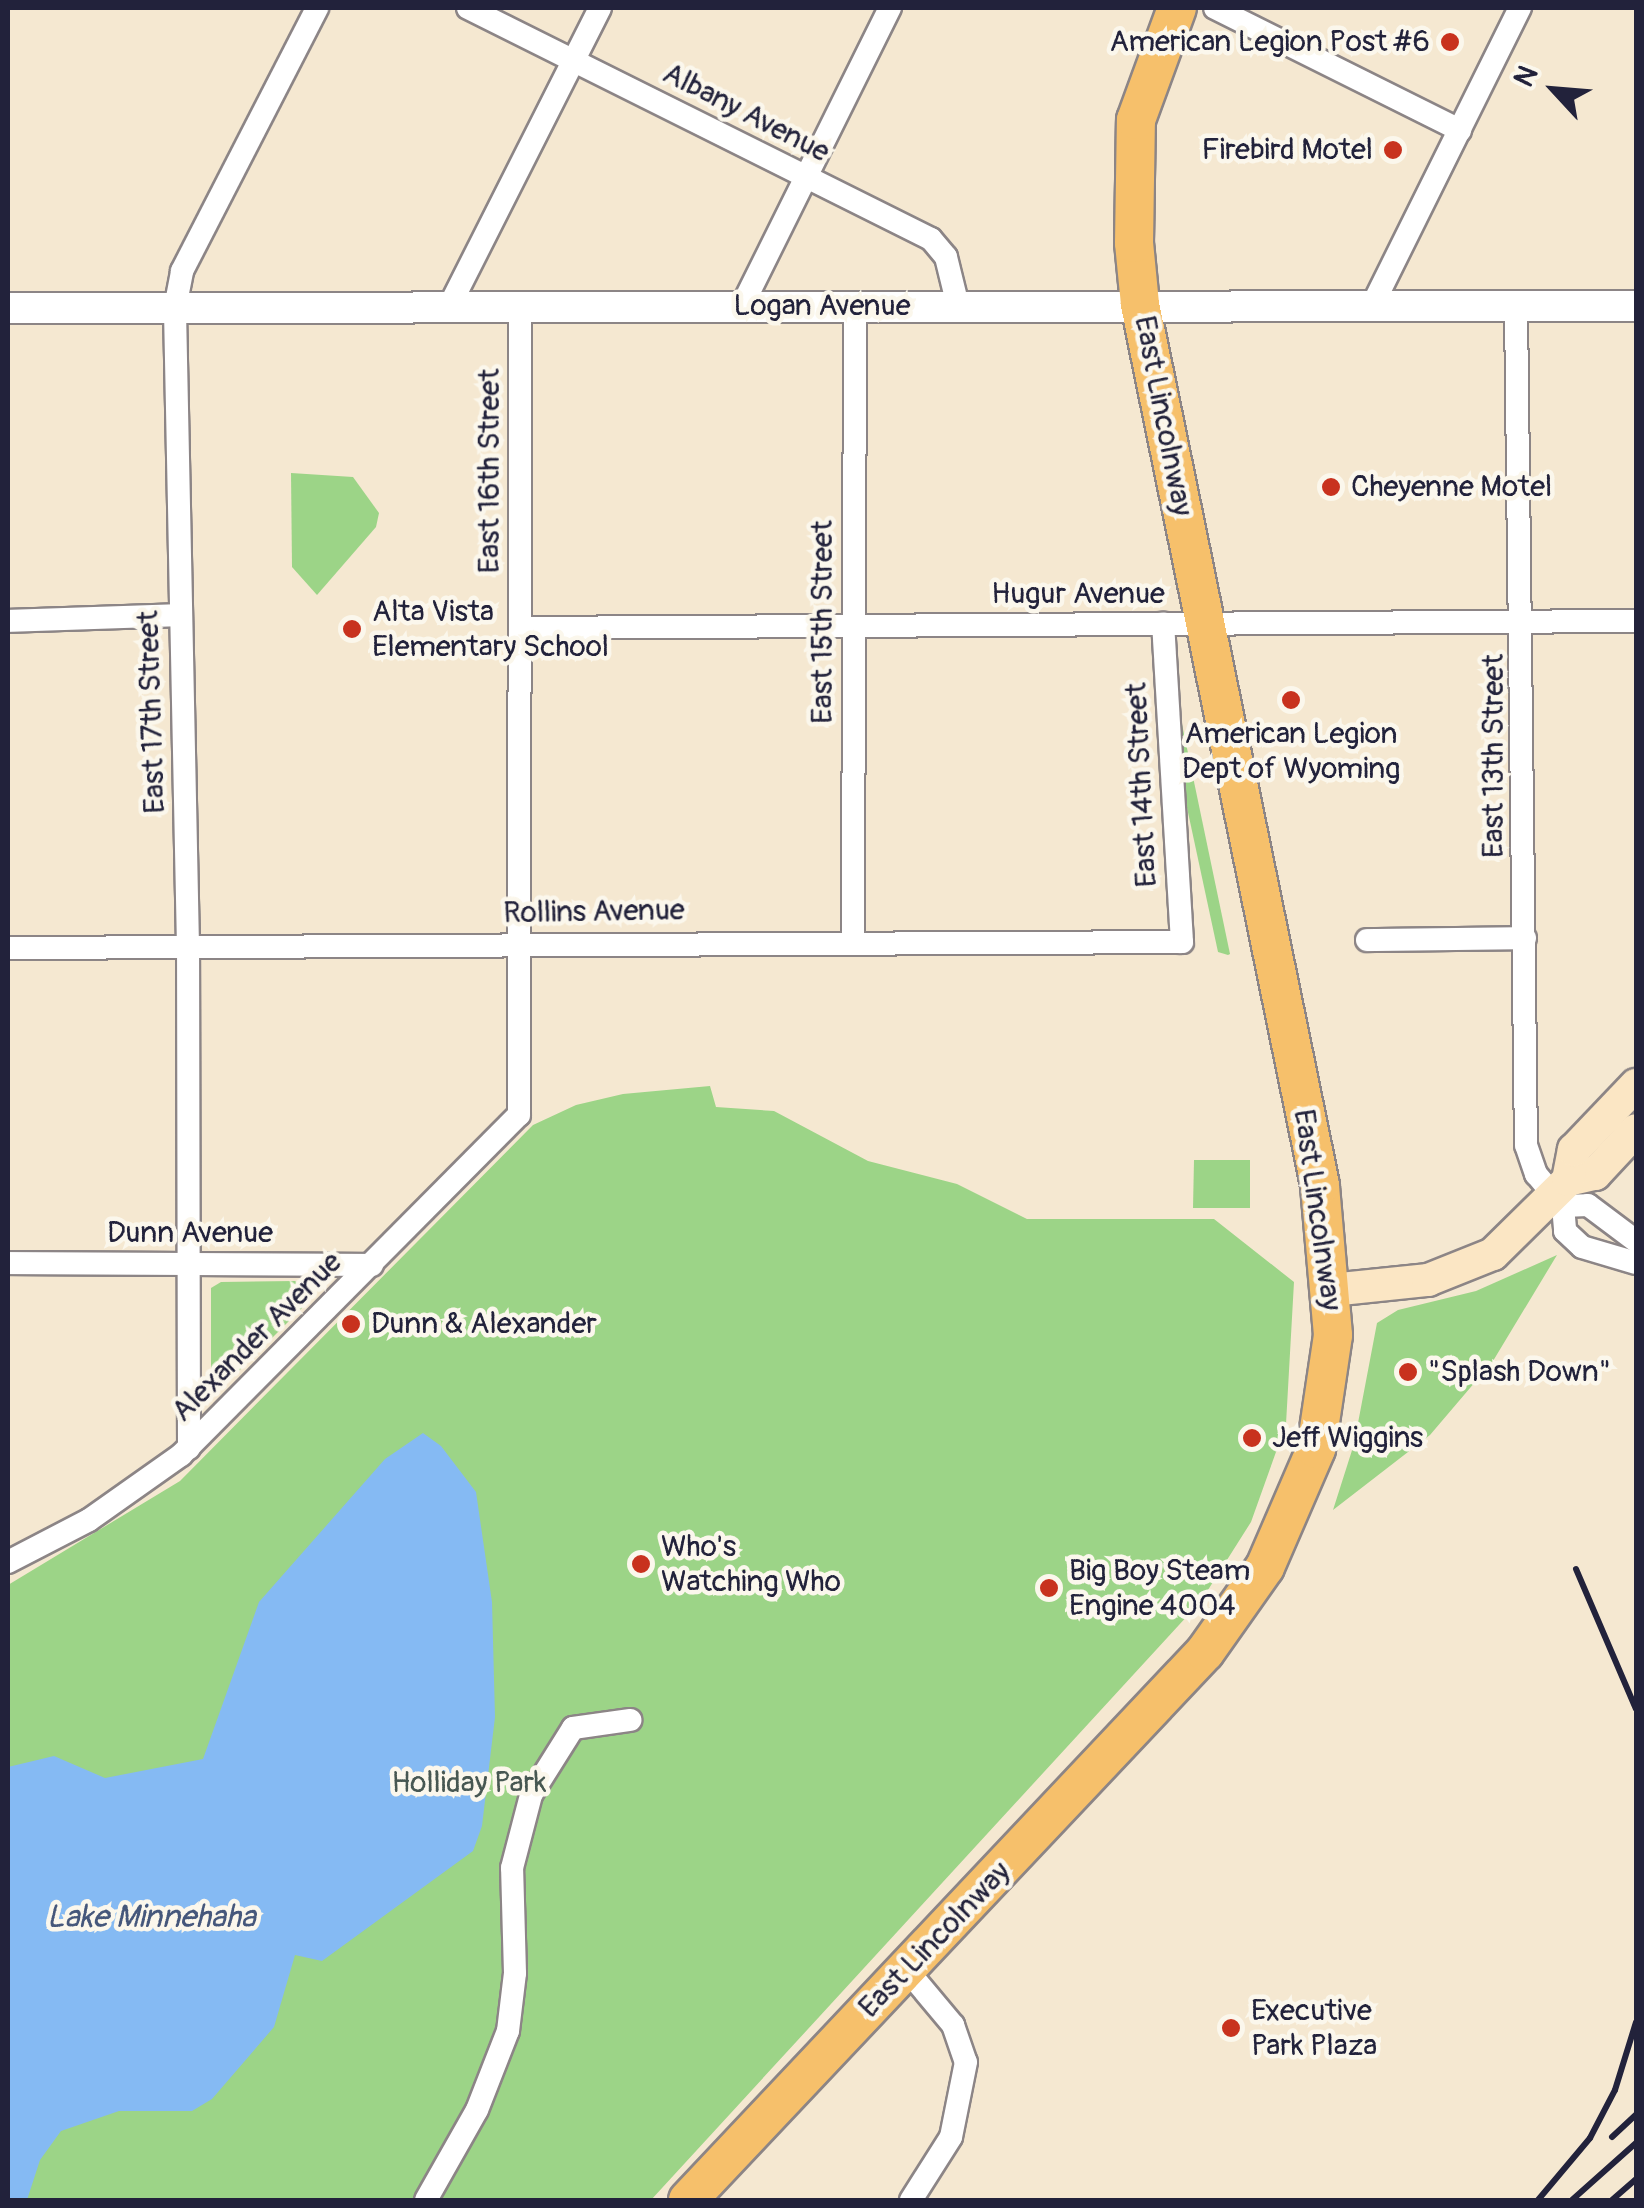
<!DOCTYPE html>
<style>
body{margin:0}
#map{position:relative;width:1644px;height:2208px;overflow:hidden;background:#f5e8d1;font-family:Pangolin,sans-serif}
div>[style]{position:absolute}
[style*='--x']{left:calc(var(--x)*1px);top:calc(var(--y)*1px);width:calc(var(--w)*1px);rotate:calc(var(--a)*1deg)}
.green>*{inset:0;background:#9cd487}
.water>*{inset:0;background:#85baf3}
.roads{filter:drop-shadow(2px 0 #8c8586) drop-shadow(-2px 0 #8c8586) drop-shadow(0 2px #8c8586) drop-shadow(0 -2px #8c8586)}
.minor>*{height:22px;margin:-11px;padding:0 11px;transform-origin:11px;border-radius:11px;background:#fff}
.tertiary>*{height:30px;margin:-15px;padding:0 15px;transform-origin:15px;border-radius:15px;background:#fff}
.secondary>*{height:32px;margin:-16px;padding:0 16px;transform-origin:16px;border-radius:16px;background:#fbe6c4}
.primary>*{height:38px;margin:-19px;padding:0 19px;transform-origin:19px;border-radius:19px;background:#f6c06b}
.rail>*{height:6px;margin:-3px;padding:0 3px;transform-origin:3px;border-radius:3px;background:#22223b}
.dots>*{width:28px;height:28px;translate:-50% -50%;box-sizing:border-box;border:5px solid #fbf7ec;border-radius:50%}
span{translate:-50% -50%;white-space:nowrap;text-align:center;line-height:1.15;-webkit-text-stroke:9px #fbf7ec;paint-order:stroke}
.poi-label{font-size:30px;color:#22223b}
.right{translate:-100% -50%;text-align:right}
.left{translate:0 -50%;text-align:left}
.street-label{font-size:30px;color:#22223b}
.park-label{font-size:30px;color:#475752}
.water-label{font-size:32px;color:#45577b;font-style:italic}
.frame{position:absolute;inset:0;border:10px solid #22223b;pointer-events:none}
.north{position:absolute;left:1504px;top:40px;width:100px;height:100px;-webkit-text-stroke:8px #fbf7ec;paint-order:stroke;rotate:296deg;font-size:28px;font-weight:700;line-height:40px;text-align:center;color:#22223b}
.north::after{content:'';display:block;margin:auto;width:35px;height:45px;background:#22223b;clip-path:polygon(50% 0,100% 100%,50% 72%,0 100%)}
</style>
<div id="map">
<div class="green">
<div style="clip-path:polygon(291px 473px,353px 477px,379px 513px,376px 527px,317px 595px,292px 567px)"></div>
<div style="clip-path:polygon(1179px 710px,1230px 954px,1228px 955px,1218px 952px,1183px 789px)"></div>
<div style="clip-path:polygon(710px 1086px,716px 1107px,774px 1111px,868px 1161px,957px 1184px,1027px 1219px,1214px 1219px,1294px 1282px,1286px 1424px,1251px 1522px,1201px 1601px,651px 2200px,8px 2200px,8px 1585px,180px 1481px,533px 1125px,576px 1105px,623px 1094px)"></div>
<div style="clip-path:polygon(1194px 1160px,1250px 1160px,1250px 1208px,1193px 1208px)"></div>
<div style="clip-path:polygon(1557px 1255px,1493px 1361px,1430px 1435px,1333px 1510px,1354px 1444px,1377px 1323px,1398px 1310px,1476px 1291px)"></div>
<div style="clip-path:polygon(295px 1281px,310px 1292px,303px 1307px,231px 1379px,211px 1377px,211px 1288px,221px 1282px)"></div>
</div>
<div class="water">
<div style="clip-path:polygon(423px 1433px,441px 1446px,476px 1492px,492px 1602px,495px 1717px,482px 1826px,473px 1851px,322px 1961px,295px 1955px,274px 2027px,212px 2099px,192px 2111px,119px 2111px,61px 2131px,40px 2160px,27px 2200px,8px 2200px,8px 1767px,54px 1756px,105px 1778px,203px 1759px,259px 1602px,385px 1459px)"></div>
</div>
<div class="roads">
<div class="minor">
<div style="--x:468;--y:8;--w:517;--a:26.52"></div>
<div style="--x:931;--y:239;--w:23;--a:50"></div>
<div style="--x:946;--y:257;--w:50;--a:76.2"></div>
<div style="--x:1215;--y:8;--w:274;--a:26.5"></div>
<div style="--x:742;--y:306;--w:333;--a:-63.6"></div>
<div style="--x:1372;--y:306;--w:333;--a:-63.6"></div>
<div style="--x:1516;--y:306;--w:839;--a:89.32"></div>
<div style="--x:1526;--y:1145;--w:31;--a:71"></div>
<div style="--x:1536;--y:1174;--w:42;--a:49.8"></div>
<div style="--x:1563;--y:1206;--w:25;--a:-2"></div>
<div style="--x:1588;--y:1205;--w:60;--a:36.9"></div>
<div style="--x:449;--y:307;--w:335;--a:-63.2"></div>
<div style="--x:8;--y:621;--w:171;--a:-2"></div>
<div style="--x:520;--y:628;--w:1116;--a:-0.36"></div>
<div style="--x:853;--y:939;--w:633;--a:-89.82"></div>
<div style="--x:1367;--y:940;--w:158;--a:-0.7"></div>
<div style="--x:8;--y:948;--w:1174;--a:-0.29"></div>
<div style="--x:1182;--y:942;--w:319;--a:-93.4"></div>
<div style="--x:1563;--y:1206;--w:25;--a:85"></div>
<div style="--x:1565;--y:1231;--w:23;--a:43"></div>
<div style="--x:1582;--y:1247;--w:56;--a:16.5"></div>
<div style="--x:8;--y:1263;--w:364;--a:0.3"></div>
<div style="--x:189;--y:1448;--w:501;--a:-90.11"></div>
<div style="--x:188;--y:947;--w:639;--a:-91.17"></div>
<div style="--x:175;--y:308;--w:38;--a:-79"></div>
<div style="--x:182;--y:271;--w:296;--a:-62.8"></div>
<div style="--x:8;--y:1562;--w:91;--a:-27.4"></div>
<div style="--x:89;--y:1520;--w:113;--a:-35.2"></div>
<div style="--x:181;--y:1455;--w:479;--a:-45.2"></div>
<div style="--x:519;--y:1115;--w:808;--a:-89.93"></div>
<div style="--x:907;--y:1970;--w:72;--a:50.1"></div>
<div style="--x:953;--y:2025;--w:39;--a:71"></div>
<div style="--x:966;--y:2062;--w:76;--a:101.3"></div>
<div style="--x:951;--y:2137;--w:75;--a:122.4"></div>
<div style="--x:426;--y:2200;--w:103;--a:-60.5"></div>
<div style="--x:477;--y:2110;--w:85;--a:-68.6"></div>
<div style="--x:508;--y:2031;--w:58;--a:-83.1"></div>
<div style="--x:515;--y:1973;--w:105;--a:-91.6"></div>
<div style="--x:512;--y:1868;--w:75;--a:-75.4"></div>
<div style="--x:531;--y:1795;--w:79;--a:-57.9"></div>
<div style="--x:573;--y:1728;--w:58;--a:-8"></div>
</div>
<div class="tertiary">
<div style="--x:8;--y:308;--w:1628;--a:-0.07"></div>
</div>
<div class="secondary">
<div style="--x:1568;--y:1180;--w:28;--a:-13"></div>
<div style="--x:1595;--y:1174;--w:60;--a:-47"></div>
<div style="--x:1331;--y:1290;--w:98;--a:-5.9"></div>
<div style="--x:1428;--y:1280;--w:70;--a:-21.8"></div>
<div style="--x:1493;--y:1254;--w:105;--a:-44.6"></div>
<div style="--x:1568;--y:1180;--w:31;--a:-79"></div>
<div style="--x:1574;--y:1150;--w:90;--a:-46.4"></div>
</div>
<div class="primary">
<div style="--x:688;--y:2200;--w:753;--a:-46.67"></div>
<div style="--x:1205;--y:1652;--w:104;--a:-54.8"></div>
<div style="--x:1265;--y:1567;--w:129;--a:-66.6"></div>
<div style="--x:1316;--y:1449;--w:115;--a:-81.5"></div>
<div style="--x:1333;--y:1335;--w:151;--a:-95"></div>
<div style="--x:1320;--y:1185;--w:899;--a:-101.55"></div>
<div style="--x:1140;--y:304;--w:61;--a:-95.6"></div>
<div style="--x:1134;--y:243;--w:123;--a:-89.1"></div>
<div style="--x:1136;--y:120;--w:119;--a:-69.9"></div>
</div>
</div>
<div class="rail">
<div style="--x:1576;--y:1569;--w:152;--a:66.8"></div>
<div style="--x:1612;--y:2137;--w:33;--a:-43"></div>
<div style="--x:1538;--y:2200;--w:81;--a:-50"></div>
<div style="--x:1590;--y:2138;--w:54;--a:-62.5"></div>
<div style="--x:1615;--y:2090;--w:71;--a:-72.8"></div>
<div style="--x:1572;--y:2200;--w:86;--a:-41.7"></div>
<div style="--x:1612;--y:2200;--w:32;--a:-41"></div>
</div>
<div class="dots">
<div style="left:1450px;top:42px;background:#c8321e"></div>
<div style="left:1393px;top:150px;background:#c8321e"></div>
<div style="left:1331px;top:487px;background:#c8321e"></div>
<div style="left:352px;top:629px;background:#c8321e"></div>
<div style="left:1291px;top:700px;background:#c8321e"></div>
<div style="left:351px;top:1324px;background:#c8321e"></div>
<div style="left:1408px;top:1372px;background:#c8321e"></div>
<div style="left:1252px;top:1438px;background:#c8321e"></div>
<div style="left:641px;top:1564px;background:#c8321e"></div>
<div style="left:1049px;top:1588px;background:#c8321e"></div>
<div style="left:1231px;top:2028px;background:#c8321e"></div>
</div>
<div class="poi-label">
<span class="right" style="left:1430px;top:42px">American Legion Post #6</span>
<span class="right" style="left:1373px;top:150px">Firebird Motel</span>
<span class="left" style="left:1351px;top:487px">Cheyenne Motel</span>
<span class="left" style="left:372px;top:629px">Alta Vista<br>Elementary School</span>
<span style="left:1291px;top:751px">American Legion<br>Dept of Wyoming</span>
<span class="left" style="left:371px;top:1324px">Dunn &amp; Alexander</span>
<span class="left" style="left:1428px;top:1372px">"Splash Down"</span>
<span class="left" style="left:1272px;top:1438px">Jeff Wiggins</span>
<span class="left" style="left:661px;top:1564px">Who's<br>Watching Who</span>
<span class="left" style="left:1069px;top:1588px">Big Boy Steam<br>Engine 4004</span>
<span class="left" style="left:1251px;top:2028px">Executive<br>Park Plaza</span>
</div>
<div class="street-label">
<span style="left:746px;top:113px;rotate:27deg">Albany Avenue</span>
<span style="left:822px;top:306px">Logan Avenue</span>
<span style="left:1163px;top:416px;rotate:79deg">East Lincolnway</span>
<span style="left:490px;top:471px;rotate:-90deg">East 16th Street</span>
<span style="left:1078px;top:594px">Hugur Avenue</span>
<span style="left:823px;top:622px;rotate:-90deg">East 15th Street</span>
<span style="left:152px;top:712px;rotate:-92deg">East 17th Street</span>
<span style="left:1494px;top:756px;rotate:-90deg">East 13th Street</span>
<span style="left:1142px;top:785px;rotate:-93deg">East 14th Street</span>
<span style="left:594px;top:912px;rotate:-1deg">Rollins Avenue</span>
<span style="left:1317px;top:1210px;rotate:82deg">East Lincolnway</span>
<span style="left:190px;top:1233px">Dunn Avenue</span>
<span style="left:257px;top:1337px;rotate:-45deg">Alexander Avenue</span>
<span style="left:935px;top:1940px;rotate:-46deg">East Lincolnway</span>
</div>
<div class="park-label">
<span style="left:469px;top:1783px">Holliday Park</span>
</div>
<div class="water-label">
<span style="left:151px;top:1917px">Lake Minnehaha</span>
</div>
<div class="frame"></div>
<div class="north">N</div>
</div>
